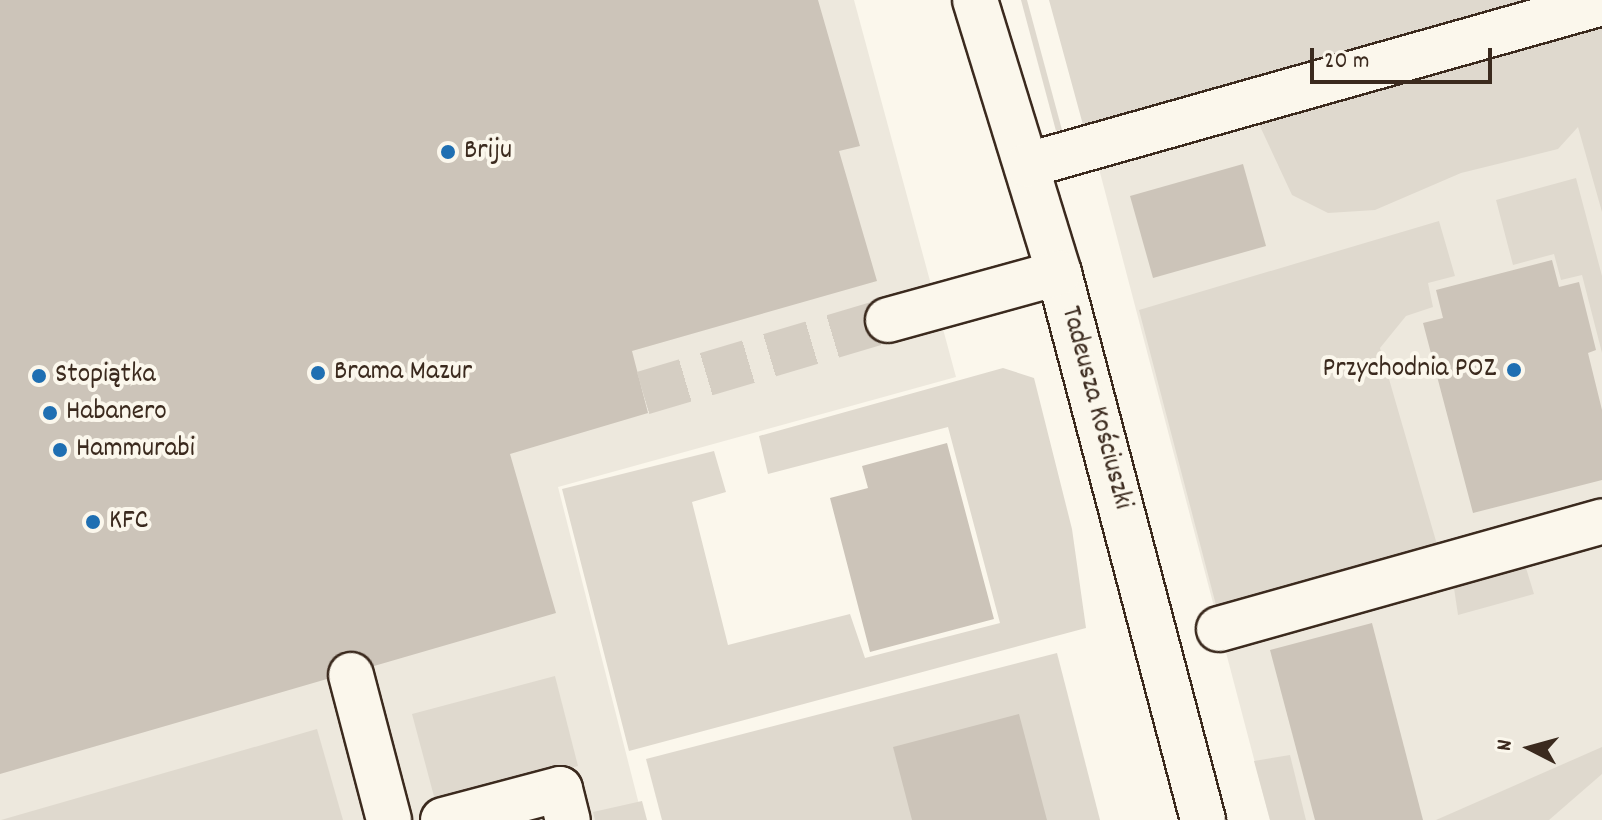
<!DOCTYPE html>
<meta charset="utf-8">
<style>
body{margin:0}
#map{position:relative;width:1602px;height:820px;overflow:hidden;background:#fbf7ec;font-family:Dekko,sans-serif}
div>[style]{position:absolute}
[style*='--x']{left:calc(var(--x)*1px);top:calc(var(--y)*1px);width:calc(var(--w)*1px);rotate:calc(var(--a)*1deg)}
.built>*{inset:0;background:#ede8dd}
.green>*{inset:0;background:#dfd9ce}
.building>*{inset:0;background:#ccc4b9}
.minor-tunnel>*{height:44px;margin-top:-22px;transform-origin:0;background:repeating-linear-gradient(90deg,#d5cec3 0 44px,transparent 0 66px)}
.roads{filter:drop-shadow(2px 0 #3b2a1e) drop-shadow(-2px 0 #3b2a1e) drop-shadow(0 2px #3b2a1e) drop-shadow(0 -2px #3b2a1e)}
.minor>*{height:44px;margin:-22px;padding:0 22px;transform-origin:22px;border-radius:22px;background:#fbf7ec}
.dots>*{width:22px;height:22px;translate:-50% -50%;box-sizing:border-box;border:4px solid #fbf7ec;border-radius:50%}
span{translate:-50% -50%;white-space:nowrap;text-align:center;line-height:1.15;-webkit-text-stroke:8px #fbf7ec;paint-order:stroke}
.poi-label{font-size:28px;color:#3b2a1e}
.left{translate:0 -50%;text-align:left}
.right{translate:-100% -50%;text-align:right}
.street-label{font-size:28px;color:#3b2a1e}
.north{position:absolute;left:1490px;top:708px;width:80px;height:80px;-webkit-text-stroke:6px #fbf7ec;paint-order:stroke;rotate:276deg;font-size:22px;font-weight:700;line-height:32px;text-align:center;color:#3b2a1e}
.north::after{content:'';display:block;margin:auto;width:28px;height:36px;background:#3b2a1e;clip-path:polygon(50% 0,100% 100%,50% 72%,0 100%)}
.scale{position:absolute;left:1310px;top:48px;width:182px;height:36px;box-sizing:border-box;border:4px solid #3b2a1e;border-top:0;padding-left:10px;font-size:24px;line-height:28px;white-space:nowrap;color:#3b2a1e;-webkit-text-stroke:6px #fbf7ec;paint-order:stroke}
</style>
<div id="map">
<div class="built">
<div style="clip-path:polygon(0 0,854px 0,956px 377px,558px 487px,643px 820px,0 820px)"></div>
<div style="clip-path:polygon(1602px 0,1602px 820px,1270px 820px,1087px 123px,1514px 12px)"></div>
</div>
<div class="green">
<div style="clip-path:polygon(1021px 0,1027px 0,1062px 130px,1056px 131px)"></div>
<div style="clip-path:polygon(1049px 0,1602px 0,1602px 212px,1578px 127px,1558px 149px,1461px 173px,1375px 210px,1328px 213px,1292px 195px,1245px 94px,1224px 89px,1083px 125px)"></div>
<div style="clip-path:polygon(1576px 178px,1602px 276px,1602px 353px,1582px 275px,1561px 280px,1554px 254px,1513px 265px,1496px 200px)"></div>
<div style="clip-path:polygon(1439px 221px,1455px 276px,1428px 283px,1433px 307px,1406px 316px,1380px 348px,1438px 548px,1217px 609px,1139px 310px)"></div>
<div style="clip-path:polygon(1003px 368px,1034px 378px,1072px 529px,1086px 628px,629px 751px,562px 489px,714px 451px,726px 492px,692px 502px,728px 645px,850px 614px,865px 658px,1000px 623px,948px 427px,768px 474px,759px 436px)"></div>
<div style="clip-path:polygon(1526px 568px,1534px 594px,1458px 615px,1454px 588px)"></div>
<div style="clip-path:polygon(1057px 653px,1100px 820px,662px 820px,646px 759px)"></div>
<div style="clip-path:polygon(555px 676px,578px 766px,436px 804px,412px 714px)"></div>
<div style="clip-path:polygon(317px 729px,343px 820px,1px 820px)"></div>
<div style="clip-path:polygon(1602px 747px,1602px 774px,1549px 820px,1436px 820px)"></div>
<div style="clip-path:polygon(1290px 755px,1306px 820px,1270px 820px,1254px 761px)"></div>
<div style="clip-path:polygon(642px 801px,647px 820px,595px 820px,593px 812px)"></div>
</div>
<div class="building">
<div style="clip-path:polygon(0 0,818px 0,860px 146px,839px 151px,877px 281px,632px 351px,648px 413px,510px 454px,556px 613px,374px 666px,358px 651px,344px 651px,333px 658px,327px 679px,0 774px)"></div>
<div style="clip-path:polygon(1243px 164px,1266px 246px,1153px 278px,1130px 196px)"></div>
<div style="clip-path:polygon(1552px 260px,1559px 287px,1579px 282px,1596px 350px,1588px 353px,1602px 410px,1602px 480px,1473px 513px,1423px 323px,1443px 318px,1436px 290px)"></div>
<div style="clip-path:polygon(947px 443px,994px 619px,870px 652px,830px 498px,868px 488px,862px 466px)"></div>
<div style="clip-path:polygon(1372px 623px,1423px 820px,1315px 820px,1270px 650px)"></div>
<div style="clip-path:polygon(1019px 714px,1047px 820px,912px 820px,893px 747px)"></div>
</div>
<div class="minor-tunnel">
<div style="--x:643;--y:393;--w:256;--a:-16.6"></div>
</div>
<div class="roads">
<div class="minor">
<div style="--x:975;--y:0;--w:286;--a:72.9"></div>
<div style="--x:1059;--y:273;--w:566;--a:75.25"></div>
<div style="--x:1028;--y:165;--w:596;--a:-15.76"></div>
<div style="--x:888;--y:320;--w:177;--a:-15.4"></div>
<div style="--x:1219;--y:629;--w:398;--a:-15.7"></div>
<div style="--x:351;--y:675;--w:150;--a:75.3"></div>
<div style="--x:443;--y:820;--w:121;--a:-14.8"></div>
<div style="--x:560;--y:789;--w:32;--a:76"></div>
</div>
</div>
<div class="dots">
<div style="left:448px;top:152px;background:#1f6fb2"></div>
<div style="left:1514px;top:370px;background:#1f6fb2"></div>
<div style="left:318px;top:373px;background:#1f6fb2"></div>
<div style="left:39px;top:376px;background:#1f6fb2"></div>
<div style="left:50px;top:413px;background:#1f6fb2"></div>
<div style="left:60px;top:450px;background:#1f6fb2"></div>
<div style="left:93px;top:522px;background:#1f6fb2"></div>
</div>
<div class="poi-label">
<span class="left" style="left:464px;top:152px">Briju</span>
<span class="right" style="left:1496px;top:370px">Przychodnia POZ</span>
<span class="left" style="left:334px;top:373px">Brama Mazur</span>
<span class="left" style="left:55px;top:376px">Stopiątka</span>
<span class="left" style="left:66px;top:413px">Habanero</span>
<span class="left" style="left:76px;top:450px">Hammurabi</span>
<span class="left" style="left:109px;top:522px">KFC</span>
</div>
<div class="street-label">
<span style="left:1095px;top:408px;rotate:75deg">Tadeusza Kościuszki</span>
</div>
<div class="north">N</div>
<div class="scale">20 m</div>
</div>
